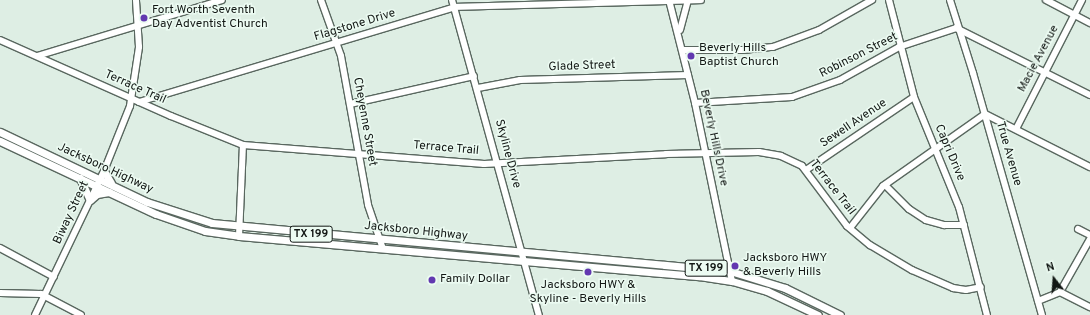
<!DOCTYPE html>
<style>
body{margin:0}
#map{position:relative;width:1090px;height:315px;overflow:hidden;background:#deeee4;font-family:Overpass,sans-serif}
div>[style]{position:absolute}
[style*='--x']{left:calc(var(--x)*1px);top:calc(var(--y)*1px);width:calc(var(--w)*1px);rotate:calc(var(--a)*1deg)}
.roads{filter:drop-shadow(1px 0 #59675f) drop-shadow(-1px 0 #59675f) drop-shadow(0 1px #59675f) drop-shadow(0 -1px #59675f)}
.minor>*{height:6px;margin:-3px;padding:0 3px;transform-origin:3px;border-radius:3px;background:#fff}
.major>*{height:7px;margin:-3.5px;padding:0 3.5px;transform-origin:3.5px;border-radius:3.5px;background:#fff}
.dots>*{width:11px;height:11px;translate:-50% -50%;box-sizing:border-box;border:2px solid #ecfbf2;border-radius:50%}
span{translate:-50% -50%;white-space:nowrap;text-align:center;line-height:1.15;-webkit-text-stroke:3px #ecfbf2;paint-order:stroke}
.shield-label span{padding:1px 3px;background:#ecfbf2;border:1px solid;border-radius:3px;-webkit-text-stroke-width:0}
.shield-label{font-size:11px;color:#121714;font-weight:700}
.poi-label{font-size:12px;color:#121714}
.left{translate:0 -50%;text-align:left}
.street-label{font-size:12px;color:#121714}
.north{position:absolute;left:1034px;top:259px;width:40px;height:40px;-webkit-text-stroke:3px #ecfbf2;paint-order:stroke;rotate:343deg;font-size:11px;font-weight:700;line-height:16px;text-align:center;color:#121714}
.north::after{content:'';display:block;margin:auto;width:14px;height:18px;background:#121714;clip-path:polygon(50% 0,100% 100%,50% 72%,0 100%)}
</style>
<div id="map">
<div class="roads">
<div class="minor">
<div style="--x:321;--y:0;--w:59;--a:70.3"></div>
<div style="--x:341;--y:56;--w:151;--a:79.7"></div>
<div style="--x:368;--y:205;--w:46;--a:71.2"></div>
<div style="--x:452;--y:0;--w:327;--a:74.6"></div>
<div style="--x:669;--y:0;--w:106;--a:75.8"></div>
<div style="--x:695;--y:103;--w:182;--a:78.3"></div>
<div style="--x:889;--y:0;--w:100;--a:75.5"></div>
<div style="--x:914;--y:97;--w:119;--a:67.8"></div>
<div style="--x:959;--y:207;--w:112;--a:75.5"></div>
<div style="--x:950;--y:0;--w:77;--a:72.5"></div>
<div style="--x:973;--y:73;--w:252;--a:74.1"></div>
<div style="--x:1046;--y:0;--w:50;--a:27.6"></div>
<div style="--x:680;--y:30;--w:31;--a:-75"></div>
<div style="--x:0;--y:40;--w:187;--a:24"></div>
<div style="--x:171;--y:116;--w:78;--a:21.9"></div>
<div style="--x:243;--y:145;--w:242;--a:4.5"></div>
<div style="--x:484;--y:164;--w:182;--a:-3.1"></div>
<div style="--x:666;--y:154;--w:93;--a:-1.2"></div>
<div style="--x:759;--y:152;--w:22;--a:10"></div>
<div style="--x:781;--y:156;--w:23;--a:25"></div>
<div style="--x:802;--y:166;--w:75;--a:53.1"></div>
<div style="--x:847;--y:226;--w:30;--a:40"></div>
<div style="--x:870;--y:245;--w:49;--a:30.8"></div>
<div style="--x:912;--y:270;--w:45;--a:23.7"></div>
<div style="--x:953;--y:288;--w:13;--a:9"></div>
<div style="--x:966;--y:290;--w:15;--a:-11"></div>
<div style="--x:683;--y:50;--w:60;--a:0"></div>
<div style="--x:743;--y:50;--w:30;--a:-6"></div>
<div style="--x:773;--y:47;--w:49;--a:-20.3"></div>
<div style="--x:819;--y:30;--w:61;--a:-29.5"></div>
<div style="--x:37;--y:56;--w:193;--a:-16.8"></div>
<div style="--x:478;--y:88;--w:43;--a:-10.8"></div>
<div style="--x:520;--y:80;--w:168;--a:-1.7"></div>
<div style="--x:139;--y:102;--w:330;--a:-16.7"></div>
<div style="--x:455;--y:7;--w:246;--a:-1.6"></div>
<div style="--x:695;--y:103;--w:97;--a:-3.5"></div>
<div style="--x:792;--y:97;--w:51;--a:-19.5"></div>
<div style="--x:840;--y:80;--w:68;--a:-29.2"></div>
<div style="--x:899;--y:47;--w:60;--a:-18.4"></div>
<div style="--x:956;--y:28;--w:150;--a:26.6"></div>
<div style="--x:350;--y:104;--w:127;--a:-12.7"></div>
<div style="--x:1016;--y:129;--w:145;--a:-62.9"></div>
<div style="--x:806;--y:170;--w:130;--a:-34.1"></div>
<div style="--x:885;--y:185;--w:34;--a:45"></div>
<div style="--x:909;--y:209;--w:20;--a:33"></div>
<div style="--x:926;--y:220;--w:19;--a:16"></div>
<div style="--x:944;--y:225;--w:20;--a:0"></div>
<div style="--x:850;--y:228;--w:53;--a:-51.8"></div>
<div style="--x:883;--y:186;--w:125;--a:-35.2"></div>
<div style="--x:985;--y:114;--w:118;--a:26.8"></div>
<div style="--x:1078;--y:229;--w:13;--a:27"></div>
<div style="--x:239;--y:236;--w:91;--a:-87.5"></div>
<div style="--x:0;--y:248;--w:61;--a:28.2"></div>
<div style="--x:1060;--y:292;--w:34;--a:27"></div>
<div style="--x:0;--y:293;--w:41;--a:1.4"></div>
<div style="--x:41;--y:294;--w:45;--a:27.7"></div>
<div style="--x:1038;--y:301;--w:24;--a:-22"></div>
<div style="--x:1060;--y:292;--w:61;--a:-60.5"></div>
<div style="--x:35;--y:315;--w:160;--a:-64.4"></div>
<div style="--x:104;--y:171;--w:70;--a:-68.2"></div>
<div style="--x:130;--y:106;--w:60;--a:-81.3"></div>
<div style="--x:139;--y:47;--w:47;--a:-93.7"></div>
</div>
<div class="major">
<div style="--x:0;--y:132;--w:163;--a:25.5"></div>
<div style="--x:147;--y:202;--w:68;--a:17.9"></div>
<div style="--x:212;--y:223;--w:520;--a:5.29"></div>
<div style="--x:730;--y:271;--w:58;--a:17.2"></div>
<div style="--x:785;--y:288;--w:61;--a:26.1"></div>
<div style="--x:0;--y:141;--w:172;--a:25.1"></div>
<div style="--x:156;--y:214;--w:52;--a:19.1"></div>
<div style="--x:205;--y:231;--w:34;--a:8"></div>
<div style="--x:239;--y:236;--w:462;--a:5"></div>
<div style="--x:699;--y:276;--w:33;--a:9"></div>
<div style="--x:732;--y:281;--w:36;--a:16"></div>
<div style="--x:767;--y:291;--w:56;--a:25.2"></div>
<div style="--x:104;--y:171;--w:14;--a:60"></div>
<div style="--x:80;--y:178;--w:24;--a:66"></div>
<div style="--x:90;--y:200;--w:9;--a:-41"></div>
<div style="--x:97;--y:194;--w:12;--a:-9"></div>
</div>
</div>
<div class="dots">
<div style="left:144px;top:18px;background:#6238b0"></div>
<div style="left:691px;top:56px;background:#6238b0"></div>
<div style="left:735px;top:266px;background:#6238b0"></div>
<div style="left:588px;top:272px;background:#6238b0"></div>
<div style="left:432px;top:280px;background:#6238b0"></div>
</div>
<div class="shield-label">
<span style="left:311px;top:234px">TX 199</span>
<span style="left:706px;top:268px">TX 199</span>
</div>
<div class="poi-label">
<span class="left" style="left:152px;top:18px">Fort Worth Seventh<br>Day Adventist Church</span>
<span class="left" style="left:699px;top:56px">Beverly Hills<br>Baptist Church</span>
<span class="left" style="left:743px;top:266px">Jacksboro HWY<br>&amp; Beverly Hills</span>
<span class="left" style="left:440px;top:280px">Family Dollar</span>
<span style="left:588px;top:293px">Jacksboro HWY &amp;<br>Skyline - Beverly Hills</span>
</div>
<div class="street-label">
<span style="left:355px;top:26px;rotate:-17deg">Flagstone Drive</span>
<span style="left:859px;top:56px;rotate:-27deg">Robinson Street</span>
<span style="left:1039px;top:59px;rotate:-62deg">Macie Avenue</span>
<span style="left:582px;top:67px;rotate:-2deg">Glade Street</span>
<span style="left:135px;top:88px;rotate:24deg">Terrace Trail</span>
<span style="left:364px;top:122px;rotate:80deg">Cheyenne Street</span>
<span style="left:854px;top:124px;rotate:-34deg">Sewell Avenue</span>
<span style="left:713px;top:138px;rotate:78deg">Beverly Hills Drive</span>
<span style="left:446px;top:149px;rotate:5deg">Terrace Trail</span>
<span style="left:949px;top:153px;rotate:67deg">Capri Drive</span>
<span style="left:507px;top:154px;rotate:75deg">Skyline Drive</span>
<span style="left:1008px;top:154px;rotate:74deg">True Avenue</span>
<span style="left:105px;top:169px;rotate:25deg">Jacksboro Highway</span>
<span style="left:832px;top:188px;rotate:52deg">Terrace Trail</span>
<span style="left:72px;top:213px;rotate:-65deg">Biway Street</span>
<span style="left:416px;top:232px;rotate:6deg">Jacksboro Highway</span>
</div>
<div class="north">N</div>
</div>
